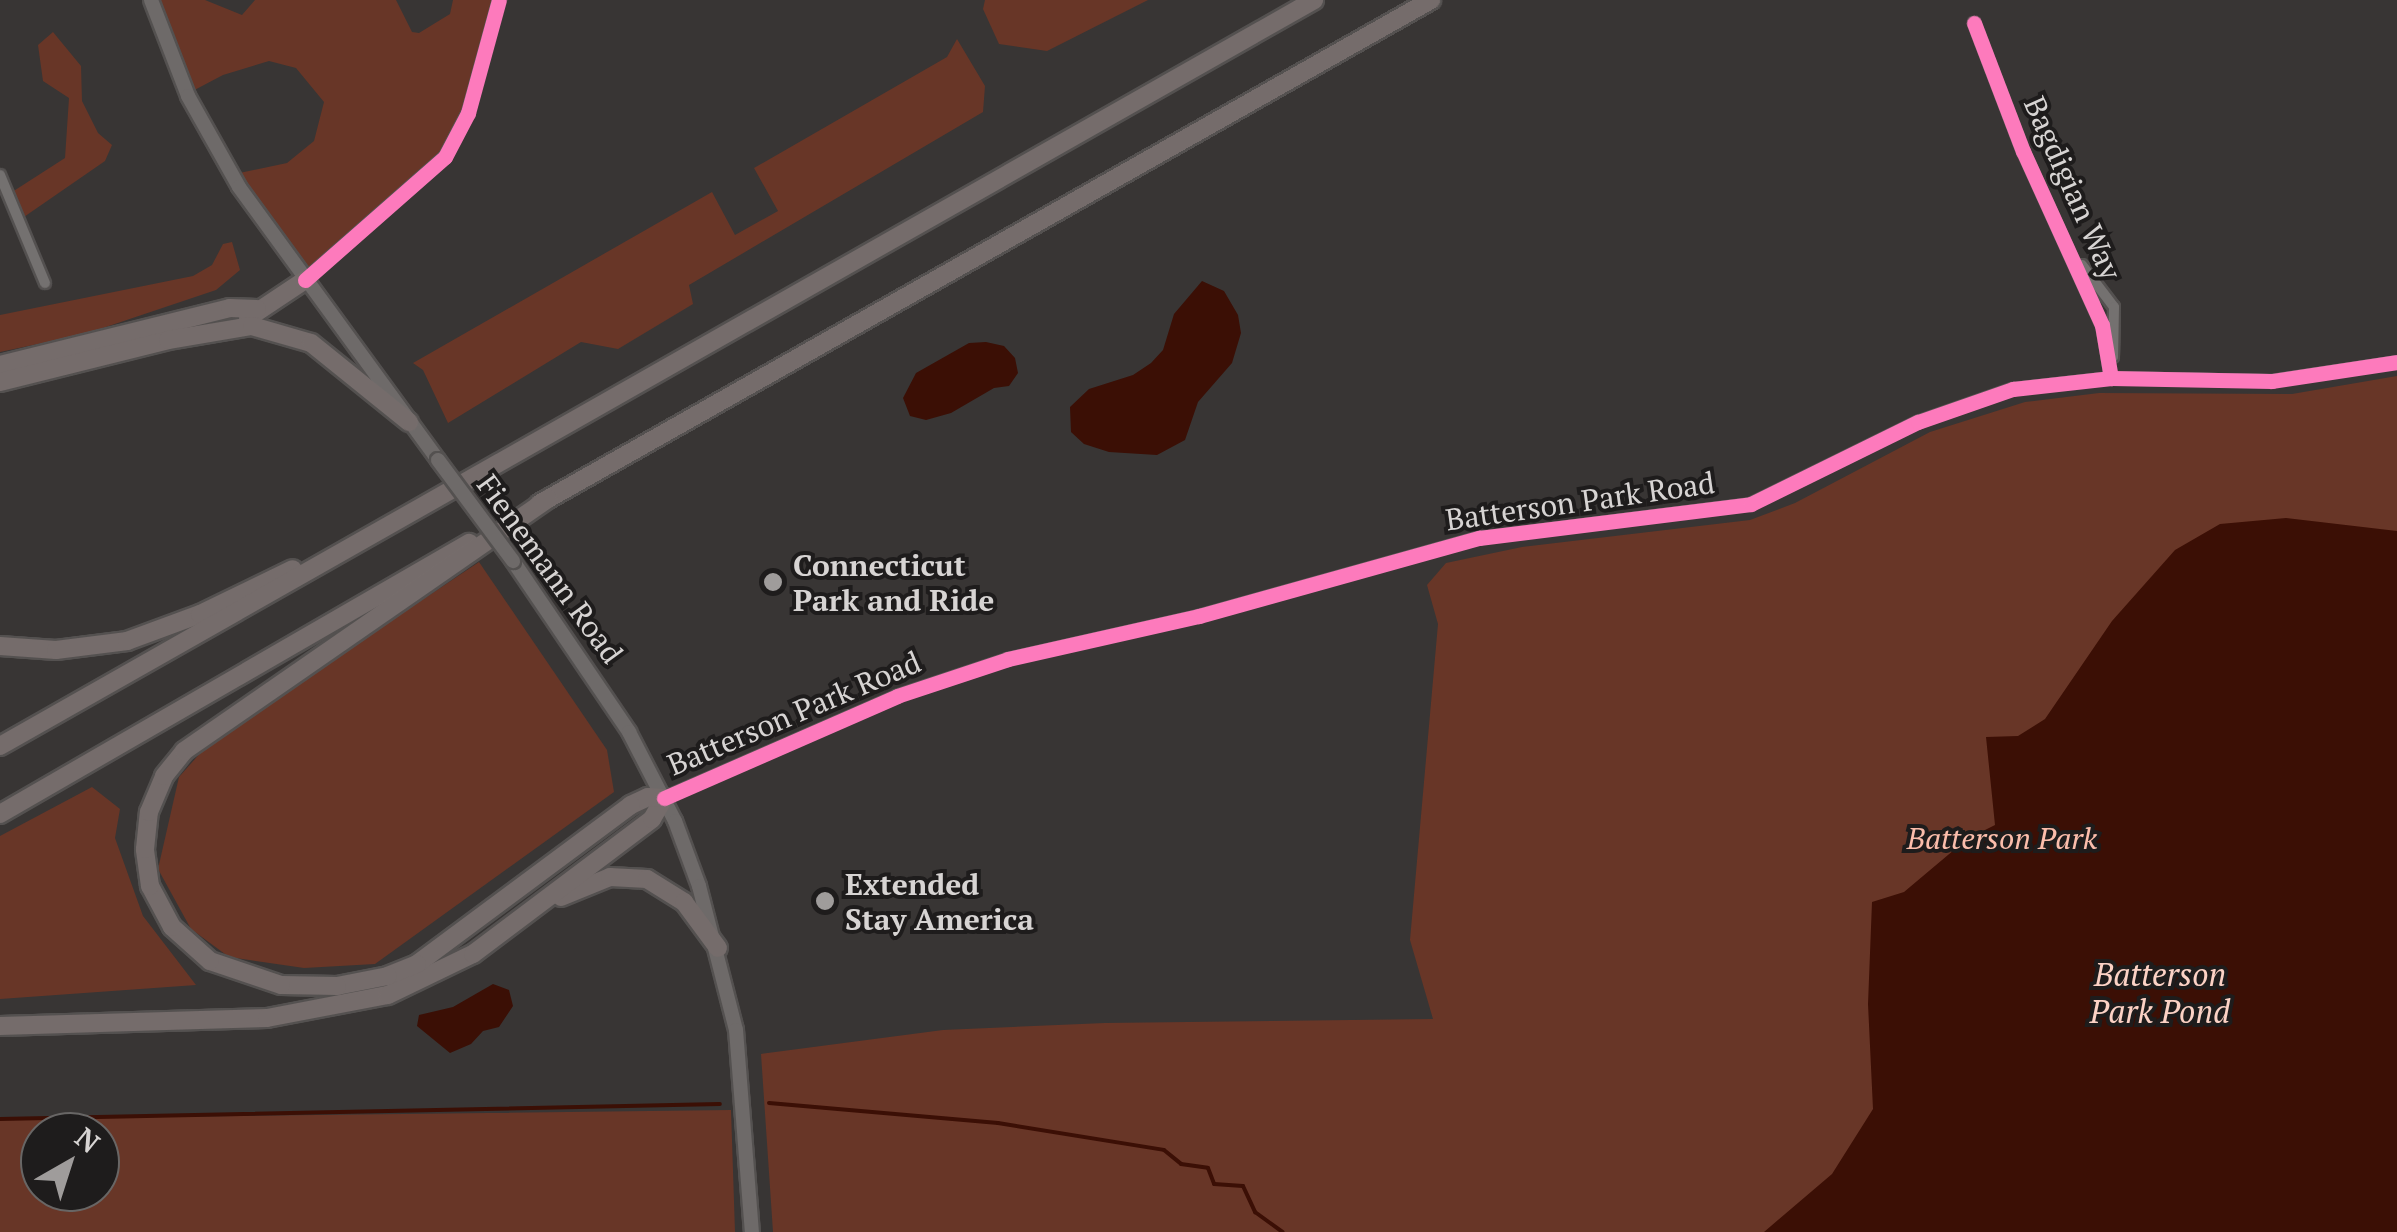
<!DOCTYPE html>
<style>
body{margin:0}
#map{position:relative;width:2397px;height:1232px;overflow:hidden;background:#383534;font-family:"PT Serif",serif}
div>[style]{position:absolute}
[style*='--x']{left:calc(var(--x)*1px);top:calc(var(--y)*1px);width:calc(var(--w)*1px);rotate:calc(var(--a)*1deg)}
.green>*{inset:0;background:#683627}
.water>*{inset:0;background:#3b0f05}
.stream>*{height:4px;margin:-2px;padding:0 2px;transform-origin:2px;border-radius:2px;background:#3b0f05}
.roads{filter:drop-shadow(2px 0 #545150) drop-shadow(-2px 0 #545150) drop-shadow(0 2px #545150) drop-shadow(0 -2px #545150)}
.minor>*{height:10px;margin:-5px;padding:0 5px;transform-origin:5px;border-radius:5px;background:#747170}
.secondary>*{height:14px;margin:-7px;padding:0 7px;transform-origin:7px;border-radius:7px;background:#6e6a69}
.motorway>*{height:18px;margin:-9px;padding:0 9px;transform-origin:9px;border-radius:9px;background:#756c6b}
.bridges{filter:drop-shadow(2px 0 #545150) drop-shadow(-2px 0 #545150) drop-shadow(0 2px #545150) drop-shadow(0 -2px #545150)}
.secondary-bridge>*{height:14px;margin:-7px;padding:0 7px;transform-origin:7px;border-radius:7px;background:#6e6a69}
.cycleway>*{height:15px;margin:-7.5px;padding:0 7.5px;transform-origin:7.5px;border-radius:7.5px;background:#fd7abc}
.dots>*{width:28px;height:28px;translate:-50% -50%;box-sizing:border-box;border:5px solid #1e1c1c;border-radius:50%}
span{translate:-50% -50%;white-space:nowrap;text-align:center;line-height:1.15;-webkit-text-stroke:8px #1e1c1c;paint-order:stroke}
.street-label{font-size:30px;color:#d7d4d3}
.poi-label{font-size:30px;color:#d7d4d3;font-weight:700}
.left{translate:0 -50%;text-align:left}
.park-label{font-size:30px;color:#fbbdab;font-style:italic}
.water-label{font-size:32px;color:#fcd2c5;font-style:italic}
.north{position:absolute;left:20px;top:1112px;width:100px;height:100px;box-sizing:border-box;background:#1e1c1c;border:2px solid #686665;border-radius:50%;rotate:39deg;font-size:28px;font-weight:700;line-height:40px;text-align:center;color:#d7d4d3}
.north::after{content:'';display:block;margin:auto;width:35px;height:45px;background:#9f9c9b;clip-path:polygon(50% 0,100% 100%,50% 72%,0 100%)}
</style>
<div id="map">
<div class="green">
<div style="clip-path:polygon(149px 0,205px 0,242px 15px,255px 0,396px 0,412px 32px,419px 33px,450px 14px,453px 0,495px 0,465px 111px,444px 155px,305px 280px,230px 175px,287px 163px,314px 141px,324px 102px,296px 68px,269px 61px,223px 75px,185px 95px)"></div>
<div style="clip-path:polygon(985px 0,1148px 0,1047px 51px,999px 44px,983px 9px)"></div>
<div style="clip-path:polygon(53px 32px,81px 66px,82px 101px,98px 133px,112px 145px,105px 161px,21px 219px,9px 194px,65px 158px,69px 98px,43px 81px,38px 45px)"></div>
<div style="clip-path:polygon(957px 39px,985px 86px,983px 112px,689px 285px,693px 304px,618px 349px,581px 342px,448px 423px,423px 370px,413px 363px,712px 192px,735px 235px,778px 211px,754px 168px,947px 57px)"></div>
<div style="clip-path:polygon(232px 242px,240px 270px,216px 290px,85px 334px,0 352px,0 315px,193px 276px,212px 265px,223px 244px)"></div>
<div style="clip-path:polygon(2397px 376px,2397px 1232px,773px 1232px,761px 1054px,943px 1030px,1105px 1023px,1433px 1019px,1410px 940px,1438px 624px,1427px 585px,1446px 563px,1522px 547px,1750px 520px,1795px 503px,1930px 432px,2025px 402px,2099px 393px,2292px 394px)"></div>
<div style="clip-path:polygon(479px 562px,607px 750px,614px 792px,375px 964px,304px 968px,229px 957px,191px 929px,158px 869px,179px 777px,211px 741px)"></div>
<div style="clip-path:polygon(92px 787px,120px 809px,115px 838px,143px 916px,196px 985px,0 999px,0 836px)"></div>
<div style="clip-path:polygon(evenodd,731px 1110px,735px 1232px,0 1232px,0 1119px,731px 1110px,40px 1132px,100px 1132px,100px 1192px,40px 1192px,40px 1132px)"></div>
</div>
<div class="water">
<div style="clip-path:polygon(1202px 281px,1224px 291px,1238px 315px,1241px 333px,1232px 363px,1198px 402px,1185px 440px,1157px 455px,1109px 452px,1084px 444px,1071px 432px,1070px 407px,1089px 389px,1133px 375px,1151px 363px,1163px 350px,1174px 314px)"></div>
<div style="clip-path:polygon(986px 342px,1004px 346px,1015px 358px,1018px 373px,1009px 386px,994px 388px,951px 413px,926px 420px,910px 416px,903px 398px,916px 373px,969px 343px)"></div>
<div style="clip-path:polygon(2286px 518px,2397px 531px,2397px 1232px,1764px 1232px,1832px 1174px,1873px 1109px,1868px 1004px,1872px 902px,1904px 892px,1967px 839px,1995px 825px,1986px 737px,2018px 736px,2045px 719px,2112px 621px,2175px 550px,2220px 524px)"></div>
<div style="clip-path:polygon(493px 984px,509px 990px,513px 1006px,499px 1027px,483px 1031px,471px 1044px,450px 1053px,417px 1026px,419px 1015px,453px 1007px)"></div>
</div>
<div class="stream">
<div style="--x:769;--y:1103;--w:230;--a:5"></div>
<div style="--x:998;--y:1123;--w:168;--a:9.2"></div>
<div style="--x:1164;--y:1150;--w:22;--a:39"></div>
<div style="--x:1181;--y:1164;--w:27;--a:8"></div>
<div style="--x:1208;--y:1168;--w:17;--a:69"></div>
<div style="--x:1214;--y:1184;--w:29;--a:4"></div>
<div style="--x:1243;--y:1186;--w:29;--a:65"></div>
<div style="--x:1255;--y:1212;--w:34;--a:36"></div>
<div style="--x:0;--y:1119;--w:720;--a:-1.19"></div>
</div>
<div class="roads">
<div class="minor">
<div style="--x:1974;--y:23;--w:137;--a:69.1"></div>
<div style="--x:2023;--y:151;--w:191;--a:65.6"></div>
<div style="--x:2102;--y:325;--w:54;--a:80.4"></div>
<div style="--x:0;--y:175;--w:117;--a:67.4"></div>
<div style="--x:2082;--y:265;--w:53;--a:52.7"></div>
<div style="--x:2114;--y:307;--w:50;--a:91.1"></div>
<div style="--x:305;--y:280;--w:186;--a:-41.3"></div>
<div style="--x:445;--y:157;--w:50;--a:-62.4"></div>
<div style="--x:468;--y:113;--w:117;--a:-74.7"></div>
<div style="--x:664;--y:798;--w:254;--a:-23.6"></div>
<div style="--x:897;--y:696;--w:117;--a:-18.4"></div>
<div style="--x:1008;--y:659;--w:196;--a:-12.7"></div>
<div style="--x:1199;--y:616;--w:291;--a:-15.6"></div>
<div style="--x:1479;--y:538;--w:274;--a:-7.1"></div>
<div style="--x:1751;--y:504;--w:186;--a:-26.2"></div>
<div style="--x:1918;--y:422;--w:101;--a:-19.2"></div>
<div style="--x:2013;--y:389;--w:99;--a:-6.4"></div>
<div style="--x:2111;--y:378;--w:161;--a:1.1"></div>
<div style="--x:2272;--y:381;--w:126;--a:-8.6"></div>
</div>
<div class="secondary">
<div style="--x:151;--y:0;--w:103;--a:68.9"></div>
<div style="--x:188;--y:96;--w:104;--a:60.7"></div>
<div style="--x:239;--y:187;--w:338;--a:53.9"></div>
<div style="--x:513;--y:561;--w:207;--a:55.8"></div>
<div style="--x:629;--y:732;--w:100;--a:62.7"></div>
<div style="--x:675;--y:821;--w:69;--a:69.7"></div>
<div style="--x:699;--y:886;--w:149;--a:75.6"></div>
<div style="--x:736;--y:1030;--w:203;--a:85.5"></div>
</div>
<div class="motorway">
<div style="--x:248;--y:318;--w:69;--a:-33.7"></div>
<div style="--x:0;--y:365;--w:237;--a:-13.9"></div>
<div style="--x:230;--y:308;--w:27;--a:2"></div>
<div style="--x:0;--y:382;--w:173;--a:-14"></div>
<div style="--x:168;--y:340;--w:85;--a:-9.5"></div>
<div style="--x:252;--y:326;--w:61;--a:16.1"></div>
<div style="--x:311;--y:343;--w:126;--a:38.9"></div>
<div style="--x:539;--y:504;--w:1025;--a:-29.47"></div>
<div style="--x:0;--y:646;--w:56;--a:4.1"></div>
<div style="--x:56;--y:650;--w:72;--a:-7.2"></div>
<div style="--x:127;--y:641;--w:78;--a:-20.3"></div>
<div style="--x:200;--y:614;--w:103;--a:-25.8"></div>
<div style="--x:0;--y:746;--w:1511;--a:-29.58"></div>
<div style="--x:0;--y:814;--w:542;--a:-30.02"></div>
<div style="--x:561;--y:897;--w:53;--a:-22.2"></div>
<div style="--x:610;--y:877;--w:37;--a:3"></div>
<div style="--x:647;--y:879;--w:44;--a:31.9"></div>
<div style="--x:684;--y:902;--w:57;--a:53.5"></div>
<div style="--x:0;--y:1026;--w:267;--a:-1.7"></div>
<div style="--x:267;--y:1018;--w:123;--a:-10.8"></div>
<div style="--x:388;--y:995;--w:94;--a:-25.8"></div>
<div style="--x:473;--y:954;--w:224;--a:-37"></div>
<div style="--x:652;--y:819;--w:24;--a:-60"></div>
<div style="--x:664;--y:798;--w:16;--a:-176"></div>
<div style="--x:648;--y:797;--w:19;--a:155"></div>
<div style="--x:631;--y:805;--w:267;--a:143.4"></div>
<div style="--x:417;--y:964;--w:31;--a:158"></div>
<div style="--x:388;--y:976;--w:52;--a:168.9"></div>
<div style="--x:337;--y:986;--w:56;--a:-179"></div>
<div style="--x:281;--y:985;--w:75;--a:-161.3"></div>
<div style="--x:210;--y:961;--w:51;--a:-138.2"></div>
<div style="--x:172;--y:927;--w:47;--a:-118.2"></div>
<div style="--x:150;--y:886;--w:37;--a:-98"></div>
<div style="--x:145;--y:849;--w:37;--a:-84"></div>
<div style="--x:149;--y:812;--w:39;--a:-67"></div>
<div style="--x:164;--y:776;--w:32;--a:-51"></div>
<div style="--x:184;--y:751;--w:443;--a:-34.7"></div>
</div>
</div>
<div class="bridges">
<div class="secondary-bridge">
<div style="--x:438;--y:460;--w:126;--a:53.4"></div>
</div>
</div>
<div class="cycleway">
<div style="--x:1974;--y:23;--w:137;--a:69.1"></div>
<div style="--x:2023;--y:151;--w:191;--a:65.6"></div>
<div style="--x:2102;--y:325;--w:54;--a:80.4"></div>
<div style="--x:305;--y:280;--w:186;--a:-41.3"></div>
<div style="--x:445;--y:157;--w:50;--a:-62.4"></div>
<div style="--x:468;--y:113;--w:117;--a:-74.7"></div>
<div style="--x:664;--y:798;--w:254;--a:-23.6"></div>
<div style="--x:897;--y:696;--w:117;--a:-18.4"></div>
<div style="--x:1008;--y:659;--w:196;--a:-12.7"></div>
<div style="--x:1199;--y:616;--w:291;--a:-15.6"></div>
<div style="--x:1479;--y:538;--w:274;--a:-7.1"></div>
<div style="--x:1751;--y:504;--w:186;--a:-26.2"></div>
<div style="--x:1918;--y:422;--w:101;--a:-19.2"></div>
<div style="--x:2013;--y:389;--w:99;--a:-6.4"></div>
<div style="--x:2111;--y:378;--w:161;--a:1.1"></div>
<div style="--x:2272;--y:381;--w:126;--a:-8.6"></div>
</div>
<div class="dots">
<div style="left:773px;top:582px;background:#9f9c9b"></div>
<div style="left:825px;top:901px;background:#9f9c9b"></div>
</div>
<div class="street-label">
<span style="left:2073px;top:188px;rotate:66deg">Bagdigian Way</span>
<span style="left:1580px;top:501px;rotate:-8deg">Batterson Park Road</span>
<span style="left:550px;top:569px;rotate:54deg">Fienemann Road</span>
<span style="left:794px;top:713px;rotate:-23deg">Batterson Park Road</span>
</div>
<div class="poi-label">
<span class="left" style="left:793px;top:582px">Connecticut<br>Park and Ride</span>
<span class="left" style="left:845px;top:901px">Extended<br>Stay America</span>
</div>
<div class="park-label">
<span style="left:2002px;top:838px">Batterson Park</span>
</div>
<div class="water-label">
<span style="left:2160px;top:993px">Batterson<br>Park Pond</span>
</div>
<div class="north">N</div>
</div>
